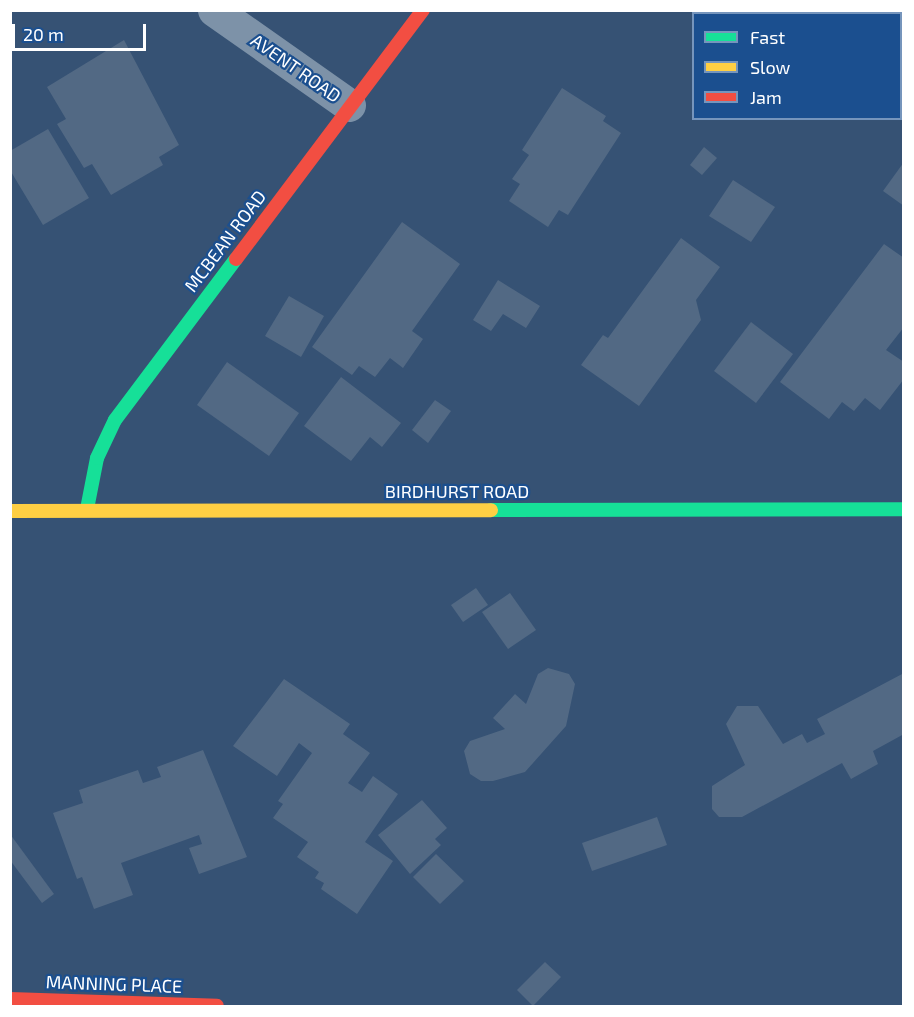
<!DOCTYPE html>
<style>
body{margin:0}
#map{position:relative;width:914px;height:1017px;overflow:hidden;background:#365274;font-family:"Exo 2",sans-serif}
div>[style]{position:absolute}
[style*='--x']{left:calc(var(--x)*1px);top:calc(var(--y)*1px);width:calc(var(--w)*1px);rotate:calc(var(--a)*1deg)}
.building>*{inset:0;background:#526984}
.street>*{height:33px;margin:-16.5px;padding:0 16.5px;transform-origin:16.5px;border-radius:16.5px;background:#7d92a8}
.fast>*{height:14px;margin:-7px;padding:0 7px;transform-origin:7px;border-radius:7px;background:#16e098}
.slow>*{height:14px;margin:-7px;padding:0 7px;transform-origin:7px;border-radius:7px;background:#ffcf43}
.jam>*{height:14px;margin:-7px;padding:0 7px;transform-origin:7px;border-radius:7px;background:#f24e42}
span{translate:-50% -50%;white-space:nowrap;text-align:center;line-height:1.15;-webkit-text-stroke:4.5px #1b4f8f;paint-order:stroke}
.street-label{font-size:18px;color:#fff}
.frame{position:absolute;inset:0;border:12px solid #fff;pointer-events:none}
.legend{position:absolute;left:692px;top:12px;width:210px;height:108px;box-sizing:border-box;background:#1b4f8f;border:2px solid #7695bc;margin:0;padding:8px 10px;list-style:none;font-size:18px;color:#fff}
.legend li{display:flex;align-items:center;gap:12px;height:30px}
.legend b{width:30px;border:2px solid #7695bc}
.scale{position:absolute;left:12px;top:24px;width:134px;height:27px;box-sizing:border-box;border:3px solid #fff;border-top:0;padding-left:8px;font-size:18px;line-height:21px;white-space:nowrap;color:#fff;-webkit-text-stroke:4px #1b4f8f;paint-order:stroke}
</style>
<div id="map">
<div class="building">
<div style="clip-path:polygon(747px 10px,822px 10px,820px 14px)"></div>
<div style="clip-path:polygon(124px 40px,179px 145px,159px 157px,163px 165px,111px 195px,92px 164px,84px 168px,57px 124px,66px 119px,47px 87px)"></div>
<div style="clip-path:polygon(562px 88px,606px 116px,603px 121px,621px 133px,568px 215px,559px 210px,548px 227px,509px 201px,520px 184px,512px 179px,529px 155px,522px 150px)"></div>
<div style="clip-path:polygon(48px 129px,89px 198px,43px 225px,10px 170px,10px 151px)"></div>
<div style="clip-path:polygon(704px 147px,717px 158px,702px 175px,690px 165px)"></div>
<div style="clip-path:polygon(904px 162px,904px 206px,883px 191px)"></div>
<div style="clip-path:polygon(733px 180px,775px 207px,751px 242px,709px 216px)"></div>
<div style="clip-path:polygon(402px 222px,460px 264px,412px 331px,423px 339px,403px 368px,390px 358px,375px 377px,359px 366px,352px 375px,312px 347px)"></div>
<div style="clip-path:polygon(681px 238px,720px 267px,696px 300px,701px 320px,639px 406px,581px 365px,603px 335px,608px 338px)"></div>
<div style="clip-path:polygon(884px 244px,904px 258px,904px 327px,886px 350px,904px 362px,904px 379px,880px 410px,865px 398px,854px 411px,842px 402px,829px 419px,780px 382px)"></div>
<div style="clip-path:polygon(498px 280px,540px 306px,526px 328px,503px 314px,491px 331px,473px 320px)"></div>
<div style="clip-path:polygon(289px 296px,324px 316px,301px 357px,265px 336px)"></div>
<div style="clip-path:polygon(751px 322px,793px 354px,756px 403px,714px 371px)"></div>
<div style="clip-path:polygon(227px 362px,299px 413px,269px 456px,197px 405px)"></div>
<div style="clip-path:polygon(341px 377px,401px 423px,382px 447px,370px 437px,351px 461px,304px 426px)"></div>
<div style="clip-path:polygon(435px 400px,451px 411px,428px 443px,412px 430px)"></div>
<div style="clip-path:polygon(476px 588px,488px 605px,463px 622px,451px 605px)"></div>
<div style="clip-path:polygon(510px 593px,536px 630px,508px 649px,482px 612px)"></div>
<div style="clip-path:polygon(548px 668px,569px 674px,575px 684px,566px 726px,525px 772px,493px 781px,481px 781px,470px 774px,464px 751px,470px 741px,505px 729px,493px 718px,515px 694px,526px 704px,538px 674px)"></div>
<div style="clip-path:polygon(904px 673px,904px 734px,873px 751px,878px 764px,851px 779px,842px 763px,742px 817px,719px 817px,712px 809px,712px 786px,745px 765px,726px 724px,737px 706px,758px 706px,783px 744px,802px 734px,807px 743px,825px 734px,817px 719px)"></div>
<div style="clip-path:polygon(284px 679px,350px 724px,343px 734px,370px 753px,348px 783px,362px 792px,373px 776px,398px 794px,365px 842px,393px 861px,357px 914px,321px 889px,324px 883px,315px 878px,319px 872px,297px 857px,308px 842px,273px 818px,283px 804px,278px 801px,312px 753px,299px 743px,277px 776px,233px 746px)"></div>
<div style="clip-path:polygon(203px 750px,247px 857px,199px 874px,189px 848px,202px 844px,199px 835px,121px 863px,133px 895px,94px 909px,82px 877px,77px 879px,53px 813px,83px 803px,79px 790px,138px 770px,143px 783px,161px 777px,157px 767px)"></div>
<div style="clip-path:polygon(422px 800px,447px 828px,435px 839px,441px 845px,410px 874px,378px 835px)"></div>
<div style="clip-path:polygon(657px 817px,667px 845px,592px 871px,582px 843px)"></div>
<div style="clip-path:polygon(10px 834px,54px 894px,42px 903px,10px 860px)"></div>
<div style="clip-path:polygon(436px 854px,464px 881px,440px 904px,413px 877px)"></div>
<div style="clip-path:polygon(545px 962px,561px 977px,533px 1006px,517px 990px)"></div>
</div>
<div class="street">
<div style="--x:214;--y:10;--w:165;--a:35.1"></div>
</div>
<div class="fast">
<div style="--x:87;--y:509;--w:52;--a:-78.9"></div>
<div style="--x:97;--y:458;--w:42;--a:-64.7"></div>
<div style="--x:115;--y:420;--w:201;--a:-53.1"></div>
<div style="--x:491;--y:510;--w:413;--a:-0.1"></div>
</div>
<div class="slow">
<div style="--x:10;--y:511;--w:481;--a:-0.1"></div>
</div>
<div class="jam">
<div style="--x:236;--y:259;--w:311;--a:-53.1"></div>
<div style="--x:10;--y:999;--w:207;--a:1.9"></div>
</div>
<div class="street-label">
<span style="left:296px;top:68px;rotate:35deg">AVENT ROAD</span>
<span style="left:225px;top:241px;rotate:-53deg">MCBEAN ROAD</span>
<span style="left:457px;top:491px">BIRDHURST ROAD</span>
<span style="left:114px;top:984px;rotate:2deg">MANNING PLACE</span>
</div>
<div class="frame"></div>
<ul class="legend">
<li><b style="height:8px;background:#16e098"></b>Fast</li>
<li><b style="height:8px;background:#ffcf43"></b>Slow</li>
<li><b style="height:8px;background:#f24e42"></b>Jam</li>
</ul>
<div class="scale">20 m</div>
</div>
